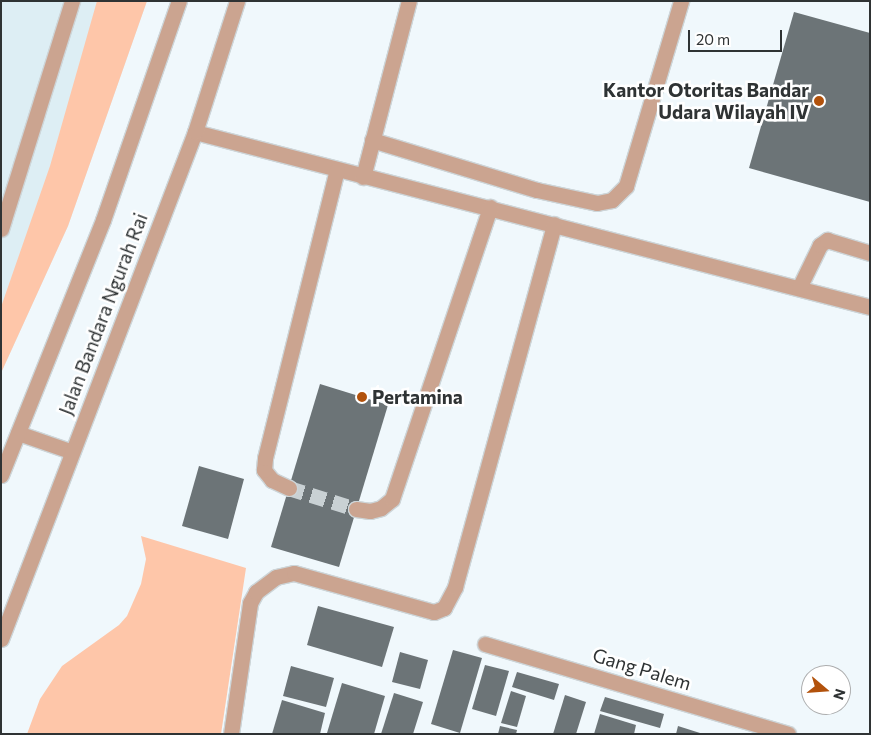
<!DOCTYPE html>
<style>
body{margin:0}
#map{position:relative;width:871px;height:735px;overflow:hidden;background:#f0f8fc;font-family:Commissioner,sans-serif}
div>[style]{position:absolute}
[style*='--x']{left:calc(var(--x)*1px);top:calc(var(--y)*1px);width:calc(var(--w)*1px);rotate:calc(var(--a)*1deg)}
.built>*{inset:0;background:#ddeef4}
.green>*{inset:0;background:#fec6a9}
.building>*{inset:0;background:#6c7477}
.minor-tunnel>*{height:15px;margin-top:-7.5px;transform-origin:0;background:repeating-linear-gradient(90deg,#c9d1d4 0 15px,transparent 0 23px)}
.roads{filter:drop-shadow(1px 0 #cdd5d8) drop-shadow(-1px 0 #cdd5d8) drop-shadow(0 1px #cdd5d8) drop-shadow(0 -1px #cdd5d8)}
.minor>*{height:15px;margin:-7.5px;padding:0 7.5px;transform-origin:7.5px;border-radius:7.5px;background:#cba490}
.dots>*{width:14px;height:14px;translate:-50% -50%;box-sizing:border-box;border:2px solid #fff;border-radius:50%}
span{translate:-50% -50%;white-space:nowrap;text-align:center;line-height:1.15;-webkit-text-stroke:5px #fff;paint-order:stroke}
.poi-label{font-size:19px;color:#2f3334;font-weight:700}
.right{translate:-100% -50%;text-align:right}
.left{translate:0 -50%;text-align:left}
.street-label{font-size:19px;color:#2f3334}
.frame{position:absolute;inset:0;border:2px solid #2f3334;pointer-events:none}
.north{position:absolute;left:801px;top:665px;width:50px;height:50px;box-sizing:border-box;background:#fff;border:1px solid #acadae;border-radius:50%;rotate:108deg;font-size:14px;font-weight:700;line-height:20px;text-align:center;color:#2f3334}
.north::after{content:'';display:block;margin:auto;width:18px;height:22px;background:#b2520c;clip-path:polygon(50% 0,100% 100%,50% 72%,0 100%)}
.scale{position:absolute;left:688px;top:30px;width:94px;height:22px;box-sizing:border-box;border:2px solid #2f3334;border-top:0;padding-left:6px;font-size:15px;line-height:18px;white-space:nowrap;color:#2f3334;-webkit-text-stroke:4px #fff;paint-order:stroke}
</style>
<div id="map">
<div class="built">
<div style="clip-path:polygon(1px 1px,147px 1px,68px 226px,1px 373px)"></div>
</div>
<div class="green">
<div style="clip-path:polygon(97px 1px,147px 1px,68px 226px,1px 373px,1px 307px,50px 166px)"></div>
<div style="clip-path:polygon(141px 536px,246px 568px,221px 734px,27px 734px,40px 699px,62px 666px,119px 625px,127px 616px,141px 584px,146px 559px)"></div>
</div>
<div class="building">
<div style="clip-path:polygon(794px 12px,870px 33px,870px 202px,749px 168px)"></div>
<div style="clip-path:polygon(320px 384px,388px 405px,339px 567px,271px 547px)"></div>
<div style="clip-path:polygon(199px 466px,244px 479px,228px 539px,182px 526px)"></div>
<div style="clip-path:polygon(318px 606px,394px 627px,382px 667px,307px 645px)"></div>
<div style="clip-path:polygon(453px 650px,482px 658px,460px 733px,431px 724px)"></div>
<div style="clip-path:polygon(400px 652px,428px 660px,420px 689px,392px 682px)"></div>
<div style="clip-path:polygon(485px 665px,509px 671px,496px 716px,472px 709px)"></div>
<div style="clip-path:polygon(291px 666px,334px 678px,326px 707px,283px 696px)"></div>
<div style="clip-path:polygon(517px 672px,559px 684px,554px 700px,512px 687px)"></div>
<div style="clip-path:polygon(342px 683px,385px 696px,374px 734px,327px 733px)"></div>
<div style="clip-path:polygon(511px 691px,526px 696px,517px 727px,501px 723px)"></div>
<div style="clip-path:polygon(394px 693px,423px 702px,413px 734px,381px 734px)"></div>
<div style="clip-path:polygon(565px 695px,586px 702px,576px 734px,553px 734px)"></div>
<div style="clip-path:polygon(605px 697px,664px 714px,660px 728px,600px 711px)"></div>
<div style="clip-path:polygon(282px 700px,325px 713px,320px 734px,272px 734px)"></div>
<div style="clip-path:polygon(600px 714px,636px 725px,634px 734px,594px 734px)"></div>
<div style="clip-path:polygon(500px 726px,517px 730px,516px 734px,498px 734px)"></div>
<div style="clip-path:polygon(678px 726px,700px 733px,700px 734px,676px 734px)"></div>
</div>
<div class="minor-tunnel">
<div style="--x:289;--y:488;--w:70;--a:17.4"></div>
</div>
<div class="roads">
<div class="minor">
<div style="--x:195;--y:132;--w:697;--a:14.53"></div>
<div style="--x:372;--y:140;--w:172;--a:16.9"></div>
<div style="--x:537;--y:190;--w:61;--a:12.2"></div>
<div style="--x:597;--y:203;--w:15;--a:-11"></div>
<div style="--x:612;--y:200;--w:20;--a:-45"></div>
<div style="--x:626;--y:186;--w:193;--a:-73.4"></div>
<div style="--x:363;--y:177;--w:182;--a:-75.4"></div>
<div style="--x:1;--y:229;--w:239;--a:-72.7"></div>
<div style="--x:799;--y:288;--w:48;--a:-64"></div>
<div style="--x:820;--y:245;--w:9;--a:-36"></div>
<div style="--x:827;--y:240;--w:45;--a:16.8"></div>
<div style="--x:18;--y:433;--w:55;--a:19.1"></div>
<div style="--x:1;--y:475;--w:275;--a:-68.2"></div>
<div style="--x:103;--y:220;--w:232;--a:-70.9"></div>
<div style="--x:289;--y:488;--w:19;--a:-155"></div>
<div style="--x:272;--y:480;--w:13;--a:-129"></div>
<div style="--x:264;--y:470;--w:12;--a:-85"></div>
<div style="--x:265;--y:458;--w:297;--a:-76"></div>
<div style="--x:356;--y:509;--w:14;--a:8"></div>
<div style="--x:370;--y:511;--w:11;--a:-15"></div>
<div style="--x:381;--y:508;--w:14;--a:-39"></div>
<div style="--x:392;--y:499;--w:308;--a:-71.4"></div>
<div style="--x:1;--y:639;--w:543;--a:-69.06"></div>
<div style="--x:195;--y:132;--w:138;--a:-72.2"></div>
<div style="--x:485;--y:644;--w:316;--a:16.5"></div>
<div style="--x:231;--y:734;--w:132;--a:-81.7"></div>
<div style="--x:250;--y:603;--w:13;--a:-61"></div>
<div style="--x:256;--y:592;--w:25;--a:-37"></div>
<div style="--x:276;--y:577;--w:18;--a:-13"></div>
<div style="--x:294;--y:573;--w:145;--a:15.6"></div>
<div style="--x:434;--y:612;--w:11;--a:-22"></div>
<div style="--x:444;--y:608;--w:24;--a:-62"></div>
<div style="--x:455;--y:587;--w:376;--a:-74.7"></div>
</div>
</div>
<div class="dots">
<div style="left:819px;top:101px;background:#b2520c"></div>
<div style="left:362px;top:397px;background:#b2520c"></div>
</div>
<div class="poi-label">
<span class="right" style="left:809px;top:101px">Kantor Otoritas Bandar<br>Udara Wilayah IV</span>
<span class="left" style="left:372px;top:397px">Pertamina</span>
</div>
<div class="street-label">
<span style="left:103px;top:314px;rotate:-69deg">Jalan Bandara Ngurah Rai</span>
<span style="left:642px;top:669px;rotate:17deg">Gang Palem</span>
</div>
<div class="frame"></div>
<div class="north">N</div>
<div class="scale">20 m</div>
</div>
